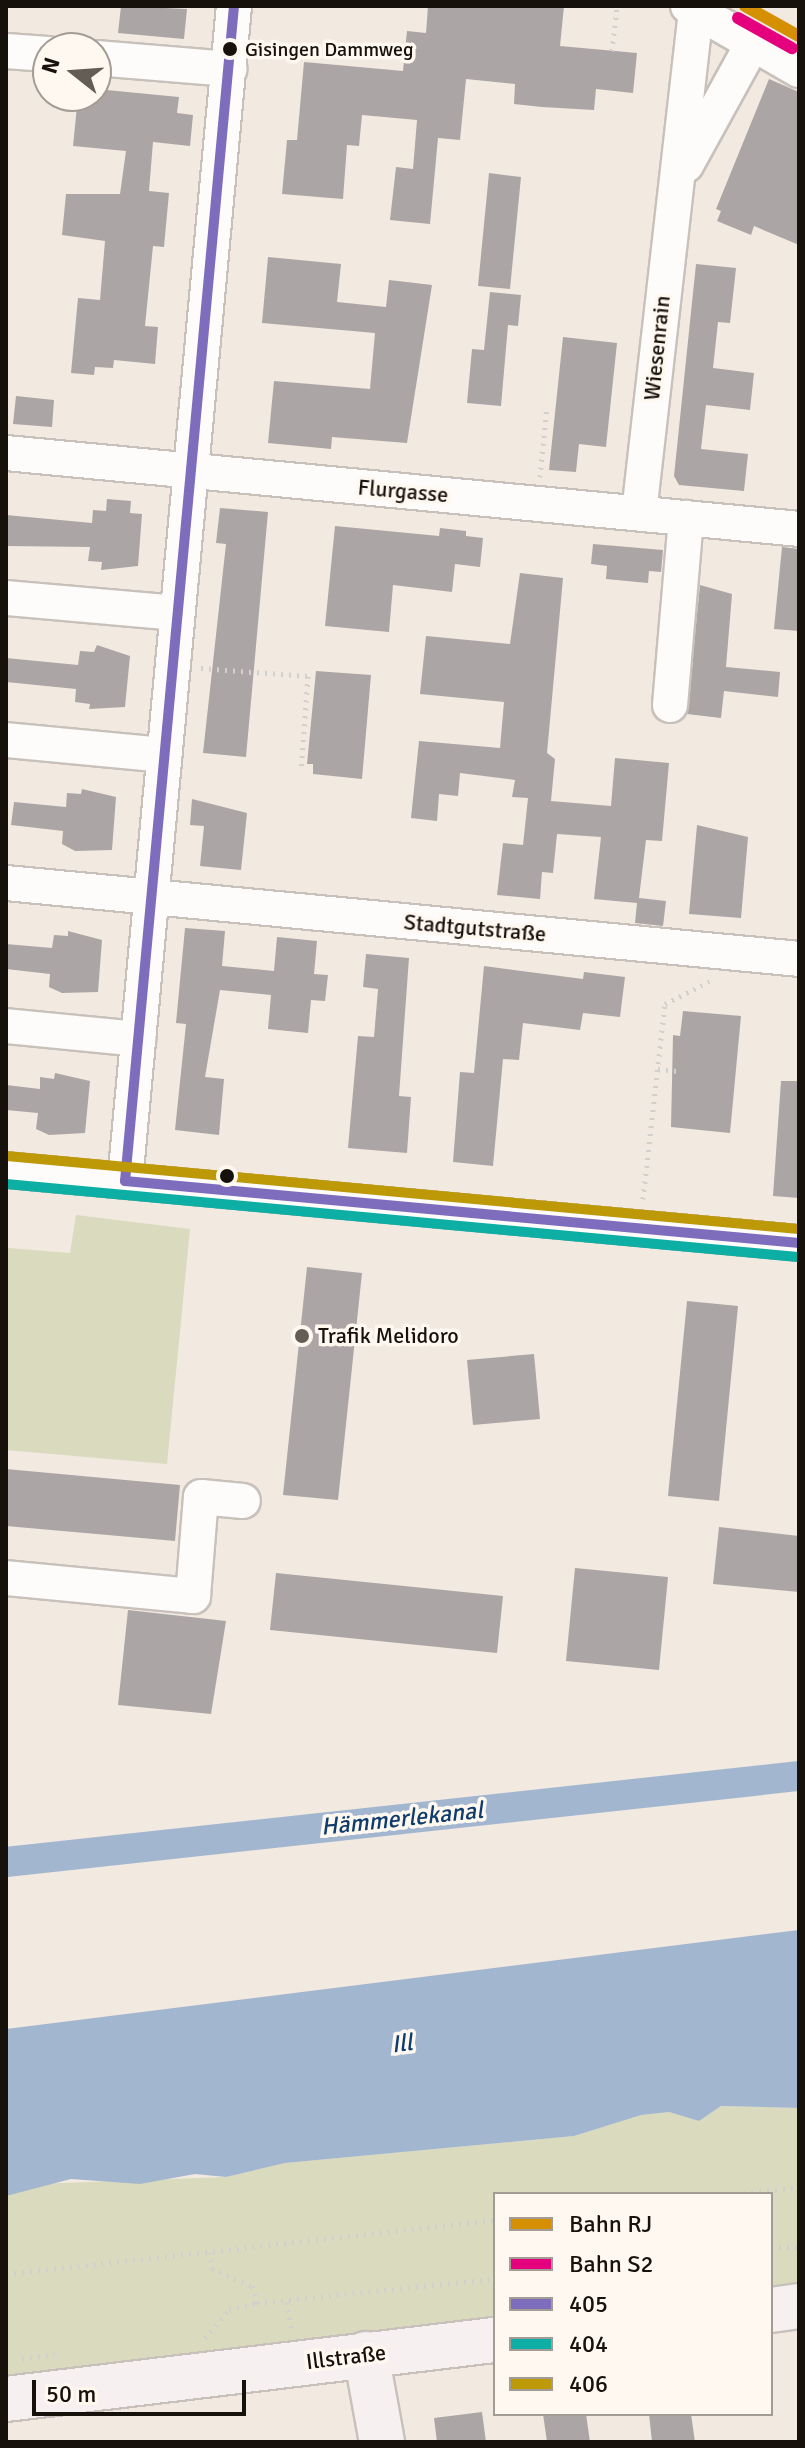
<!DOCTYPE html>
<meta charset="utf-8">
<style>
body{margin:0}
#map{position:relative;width:805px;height:2448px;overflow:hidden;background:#f2e9e0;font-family:Signika,sans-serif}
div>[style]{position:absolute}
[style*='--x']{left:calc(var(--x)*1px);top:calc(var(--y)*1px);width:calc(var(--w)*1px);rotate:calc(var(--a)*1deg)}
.green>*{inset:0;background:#d9dabe}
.water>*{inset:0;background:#a2b7cf}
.canal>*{height:30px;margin:-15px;padding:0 15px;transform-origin:15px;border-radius:15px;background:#a2b7cf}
.building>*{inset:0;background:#aba6a5}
.path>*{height:5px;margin-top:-2.5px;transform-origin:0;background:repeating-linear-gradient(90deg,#d2d0cd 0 2px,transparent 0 8px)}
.roads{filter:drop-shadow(2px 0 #c8c1bb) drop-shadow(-2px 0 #c8c1bb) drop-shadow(0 2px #c8c1bb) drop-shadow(0 -2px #c8c1bb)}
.minor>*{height:34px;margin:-17px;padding:0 17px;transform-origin:17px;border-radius:17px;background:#fdfcfa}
.major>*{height:44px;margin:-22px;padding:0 22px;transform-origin:22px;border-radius:22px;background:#f6f0f0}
.bus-1>*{height:10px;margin:-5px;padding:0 5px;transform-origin:5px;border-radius:5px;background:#7e6cbd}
.bus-2>*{height:10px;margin:-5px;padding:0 5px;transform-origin:5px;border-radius:5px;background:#0daea3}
.bus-3>*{height:10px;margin:-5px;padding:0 5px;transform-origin:5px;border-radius:5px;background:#bd9807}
.rail-1>*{height:12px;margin:-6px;padding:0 6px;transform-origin:6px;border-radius:6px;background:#d59002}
.rail-2>*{height:12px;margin:-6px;padding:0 6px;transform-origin:6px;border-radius:6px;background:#e5007d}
.dots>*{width:22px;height:22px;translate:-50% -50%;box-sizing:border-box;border:4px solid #fff8f1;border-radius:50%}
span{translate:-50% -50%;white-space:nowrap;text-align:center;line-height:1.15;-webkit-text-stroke:7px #fff8f1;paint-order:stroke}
.bus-label{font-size:20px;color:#17110c}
.left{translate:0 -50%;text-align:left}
.street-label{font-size:22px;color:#17110c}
.poi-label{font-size:22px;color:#17110c}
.water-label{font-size:24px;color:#0d3c6d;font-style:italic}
.frame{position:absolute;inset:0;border:8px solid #17110c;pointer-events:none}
.legend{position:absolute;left:493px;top:2192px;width:280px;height:224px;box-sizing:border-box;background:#fff8f1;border:2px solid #a29c95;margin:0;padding:10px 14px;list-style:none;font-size:24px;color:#17110c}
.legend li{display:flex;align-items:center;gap:16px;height:40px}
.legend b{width:40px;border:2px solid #a29c95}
.north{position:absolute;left:32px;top:32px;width:80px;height:80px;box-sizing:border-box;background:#fff8f1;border:2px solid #a29c95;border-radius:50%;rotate:287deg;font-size:22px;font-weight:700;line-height:32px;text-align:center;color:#17110c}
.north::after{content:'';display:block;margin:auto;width:28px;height:36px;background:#645d56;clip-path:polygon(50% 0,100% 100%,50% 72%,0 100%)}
.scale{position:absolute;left:32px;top:2380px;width:214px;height:36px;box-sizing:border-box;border:4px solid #17110c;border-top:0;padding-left:10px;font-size:24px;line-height:28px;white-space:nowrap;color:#17110c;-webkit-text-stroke:6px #fff8f1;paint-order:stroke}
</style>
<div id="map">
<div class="green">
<div style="clip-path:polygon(76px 1215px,190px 1229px,167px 1464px,6px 1450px,8px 1248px,70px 1253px)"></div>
<div style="clip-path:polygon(721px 2106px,799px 2108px,799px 2306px,771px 2310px,771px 2194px,495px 2194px,495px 2340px,6px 2399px,6px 2196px,35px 2184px,226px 2177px,284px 2163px,574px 2136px,640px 2115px,669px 2112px,699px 2121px)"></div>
</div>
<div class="water">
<div style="clip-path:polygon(799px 1930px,799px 2108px,721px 2106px,699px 2121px,669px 2112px,641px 2115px,574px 2136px,285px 2163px,226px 2177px,195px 2174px,140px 2184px,71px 2179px,6px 2196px,6px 2029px)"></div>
</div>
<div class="canal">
<div style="--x:6;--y:1862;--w:798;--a:-6.19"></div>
</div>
<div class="building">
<div style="clip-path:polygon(121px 6px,187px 9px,184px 39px,118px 33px)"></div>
<div style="clip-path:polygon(428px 6px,564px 6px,560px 46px,637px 53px,633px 93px,596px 89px,594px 110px,542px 107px,514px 104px,515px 84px,466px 79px,460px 140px,438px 138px,430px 224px,390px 220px,396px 167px,413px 169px,417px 120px,362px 115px,359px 146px,347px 145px,343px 199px,282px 194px,287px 140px,297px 140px,304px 62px,403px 71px,407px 31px,426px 33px)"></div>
<div style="clip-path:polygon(769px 79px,799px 92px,799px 245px,754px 226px,751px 235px,717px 221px,721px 211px,716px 209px)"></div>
<div style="clip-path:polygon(96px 89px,179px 97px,177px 113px,193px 115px,190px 146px,153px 142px,149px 191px,169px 193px,164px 247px,153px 246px,145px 326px,158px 327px,155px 364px,114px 360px,113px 368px,95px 367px,94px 375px,71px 373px,78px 298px,100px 300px,105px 241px,62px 235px,66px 194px,120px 194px,126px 151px,73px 146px,78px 96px,96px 96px)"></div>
<div style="clip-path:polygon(489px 173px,521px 177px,510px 289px,478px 286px)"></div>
<div style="clip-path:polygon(268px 257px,341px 264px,337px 302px,386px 307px,389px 280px,432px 285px,407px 443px,332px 437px,331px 449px,268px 443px,274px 381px,370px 389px,375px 333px,262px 323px)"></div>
<div style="clip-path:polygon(696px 264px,736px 268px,730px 323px,718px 322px,713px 368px,754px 373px,750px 410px,706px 405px,701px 449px,748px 454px,744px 491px,679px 485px,674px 476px)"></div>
<div style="clip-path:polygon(490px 292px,521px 295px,518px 326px,508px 325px,501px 406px,467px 403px,472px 349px,484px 350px)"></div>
<div style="clip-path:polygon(563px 337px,617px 343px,606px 447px,579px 444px,576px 472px,549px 470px)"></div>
<div style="clip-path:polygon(16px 396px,54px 400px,52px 427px,13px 424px)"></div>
<div style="clip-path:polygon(107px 499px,131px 501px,130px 513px,142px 514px,138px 566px,101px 570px,102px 562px,88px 561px,90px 547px,6px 546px,6px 515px,92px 523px,93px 510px,106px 511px)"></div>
<div style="clip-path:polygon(220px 508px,268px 512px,246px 757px,203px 753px,226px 544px,216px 543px)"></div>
<div style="clip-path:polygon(335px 526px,439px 536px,440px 528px,466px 531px,466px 536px,483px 538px,480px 567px,455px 564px,452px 592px,393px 585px,389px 632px,325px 626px)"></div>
<div style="clip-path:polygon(593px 544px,663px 550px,661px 572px,649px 571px,648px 583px,606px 579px,607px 566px,591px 564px)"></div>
<div style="clip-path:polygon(782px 547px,799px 549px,799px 631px,774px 629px)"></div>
<div style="clip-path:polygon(520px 573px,563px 578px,547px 753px,555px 759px,551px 801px,611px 806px,615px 758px,669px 763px,662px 841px,646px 840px,639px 898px,666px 901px,663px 926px,635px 923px,637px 903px,594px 899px,601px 837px,557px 834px,553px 873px,542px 872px,540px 899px,497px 895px,503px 843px,523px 845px,528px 798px,512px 797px,515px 780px,460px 773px,458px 796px,439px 794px,437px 821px,411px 818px,419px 741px,500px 748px,504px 702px,420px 694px,426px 636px,510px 644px)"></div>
<div style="clip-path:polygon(700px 585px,732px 594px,726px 667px,780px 672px,778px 697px,724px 691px,721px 718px,687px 714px)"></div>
<div style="clip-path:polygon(97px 645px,130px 656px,125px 707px,89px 709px,90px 704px,75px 702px,76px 689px,6px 682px,6px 658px,78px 665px,80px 651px,94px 652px)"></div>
<div style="clip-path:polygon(316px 671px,371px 675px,362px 779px,313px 774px,313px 764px,307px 764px)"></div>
<div style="clip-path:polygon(82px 789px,116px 797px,112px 850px,75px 851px,62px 844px,63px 831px,11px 825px,14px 802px,66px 807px,67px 793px,81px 794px)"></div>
<div style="clip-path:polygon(192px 799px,247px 813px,241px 870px,200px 866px,204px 826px,190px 825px)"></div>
<div style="clip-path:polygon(697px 825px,748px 837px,741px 918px,689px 914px)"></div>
<div style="clip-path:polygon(185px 928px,225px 931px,222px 966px,274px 971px,277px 937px,317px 941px,314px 974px,328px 975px,325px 1001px,311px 1000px,308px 1033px,268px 1029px,271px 995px,220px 990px,205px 1077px,224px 1079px,219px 1135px,175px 1130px,186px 1024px,176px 1023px)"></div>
<div style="clip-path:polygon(68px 931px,102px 940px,98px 992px,62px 993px,49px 987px,50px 974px,6px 969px,6px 944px,52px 948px,54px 935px,68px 936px)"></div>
<div style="clip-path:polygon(366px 954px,409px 958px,399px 1096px,411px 1097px,407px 1153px,348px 1148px,358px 1036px,374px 1037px,378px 989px,363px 987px)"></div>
<div style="clip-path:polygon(484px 966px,583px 979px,584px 972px,625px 977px,620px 1017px,583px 1013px,580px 1030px,523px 1023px,519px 1060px,503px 1059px,493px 1166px,453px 1162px,460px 1072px,474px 1073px)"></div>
<div style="clip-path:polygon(683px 1011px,741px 1016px,730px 1133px,671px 1127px,673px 1035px,680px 1036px)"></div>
<div style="clip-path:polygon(55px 1073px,90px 1081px,85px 1133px,49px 1135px,36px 1129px,38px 1113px,6px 1110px,6px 1085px,40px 1089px,40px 1077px,54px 1079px)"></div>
<div style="clip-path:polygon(781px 1081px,799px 1081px,799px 1198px,773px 1196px)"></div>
<div style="clip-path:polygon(307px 1267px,362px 1273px,338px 1500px,283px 1495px)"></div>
<div style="clip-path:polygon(687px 1301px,738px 1306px,719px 1501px,668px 1496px)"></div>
<div style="clip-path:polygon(534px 1354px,540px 1419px,473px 1425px,467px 1360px)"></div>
<div style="clip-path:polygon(6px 1469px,180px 1485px,175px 1541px,6px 1526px)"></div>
<div style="clip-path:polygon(719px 1527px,799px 1536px,799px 1592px,713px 1584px)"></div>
<div style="clip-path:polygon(575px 1568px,668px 1577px,659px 1670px,566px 1661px)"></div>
<div style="clip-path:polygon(276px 1573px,503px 1596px,497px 1653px,270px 1630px)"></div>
<div style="clip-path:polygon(128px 1610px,226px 1621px,211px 1714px,118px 1705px)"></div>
<div style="clip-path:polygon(482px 2412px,486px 2442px,437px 2442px,434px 2418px)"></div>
<div style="clip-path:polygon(543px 2414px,586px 2414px,590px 2442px,547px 2442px)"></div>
<div style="clip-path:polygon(649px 2414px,691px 2414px,695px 2442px,652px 2442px)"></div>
</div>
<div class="path">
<div style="--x:612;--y:51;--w:45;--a:-83.7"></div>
<div style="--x:540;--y:477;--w:71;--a:-84.4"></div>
<div style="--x:201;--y:668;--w:107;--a:4.3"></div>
<div style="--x:308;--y:676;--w:95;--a:94.2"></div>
<div style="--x:658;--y:1069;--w:19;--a:6"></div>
<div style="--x:643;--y:1199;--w:196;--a:-83.6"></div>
<div style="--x:665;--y:1004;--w:53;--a:-27.1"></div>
<div style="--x:735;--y:2194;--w:64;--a:-6.2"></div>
<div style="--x:771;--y:2247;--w:28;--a:0"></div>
<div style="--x:209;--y:2252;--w:17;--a:80"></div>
<div style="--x:212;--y:2269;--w:43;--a:23"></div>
<div style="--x:252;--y:2286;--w:18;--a:74"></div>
<div style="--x:6;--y:2274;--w:492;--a:-6.3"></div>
<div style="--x:287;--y:2302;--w:28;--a:82"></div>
<div style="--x:205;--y:2338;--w:38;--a:-50"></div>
<div style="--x:229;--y:2309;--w:29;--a:-12"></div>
<div style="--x:257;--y:2303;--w:239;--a:-5.8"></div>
<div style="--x:22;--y:2359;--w:33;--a:-9"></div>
</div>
<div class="roads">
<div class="minor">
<div style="--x:688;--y:6;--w:128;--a:30"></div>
<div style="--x:6;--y:51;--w:42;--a:4.1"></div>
<div style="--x:96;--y:58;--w:134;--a:4.7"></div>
<div style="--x:686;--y:165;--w:139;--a:-61.2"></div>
<div style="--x:6;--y:453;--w:797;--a:5.47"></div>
<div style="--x:639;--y:513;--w:505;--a:-83.52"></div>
<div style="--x:6;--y:598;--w:172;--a:5"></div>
<div style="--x:670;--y:705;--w:188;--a:-85.1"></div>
<div style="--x:6;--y:740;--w:159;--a:5.4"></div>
<div style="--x:6;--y:883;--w:797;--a:5.47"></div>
<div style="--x:6;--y:1026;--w:133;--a:5.6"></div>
<div style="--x:6;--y:1170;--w:796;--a:5.26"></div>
<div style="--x:125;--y:1181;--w:1180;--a:-84.7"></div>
<div style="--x:6;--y:1578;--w:188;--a:5.5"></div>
<div style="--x:193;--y:1596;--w:99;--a:-85.4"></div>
<div style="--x:201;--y:1497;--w:42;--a:5.4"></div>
</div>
<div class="major">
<div style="--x:771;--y:2310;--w:28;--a:-8"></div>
<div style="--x:366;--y:2354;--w:89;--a:79.7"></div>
<div style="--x:6;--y:2399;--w:493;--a:-6.9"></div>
</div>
</div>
<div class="bus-1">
<div style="--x:125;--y:1181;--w:1180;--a:-84.7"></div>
<div style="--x:125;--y:1181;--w:677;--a:5.26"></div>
</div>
<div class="bus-2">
<div style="--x:6;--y:1184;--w:795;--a:5.27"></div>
</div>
<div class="bus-3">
<div style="--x:7;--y:1156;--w:795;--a:5.27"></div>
</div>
<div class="rail-1">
<div style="--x:745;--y:6;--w:62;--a:29.1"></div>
</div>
<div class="rail-2">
<div style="--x:738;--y:18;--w:62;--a:29.1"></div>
</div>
<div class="dots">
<div style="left:230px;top:49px;background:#17110c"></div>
<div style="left:227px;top:1176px;background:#17110c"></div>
<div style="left:302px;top:1336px;background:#645d56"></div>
</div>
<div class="bus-label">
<span class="left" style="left:245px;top:49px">Gisingen Dammweg</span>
</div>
<div class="street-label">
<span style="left:657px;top:348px;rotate:-84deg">Wiesenrain</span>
<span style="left:403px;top:491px;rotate:5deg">Flurgasse</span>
<span style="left:475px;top:928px;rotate:5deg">Stadtgutstraße</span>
<span style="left:346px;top:2357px;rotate:-7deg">Illstraße</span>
</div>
<div class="poi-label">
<span class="left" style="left:318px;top:1336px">Trafik Melidoro</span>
</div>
<div class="water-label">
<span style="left:402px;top:1819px;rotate:-6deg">Hämmerlekanal</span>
<span style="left:402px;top:2044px;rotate:-7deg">Ill</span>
</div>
<div class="frame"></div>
<ul class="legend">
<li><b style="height:10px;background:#d59002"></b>Bahn RJ</li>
<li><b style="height:10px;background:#e5007d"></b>Bahn S2</li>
<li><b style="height:10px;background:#7e6cbd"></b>405</li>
<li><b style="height:10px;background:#0daea3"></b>404</li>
<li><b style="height:10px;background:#bd9807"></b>406</li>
</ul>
<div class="north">N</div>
<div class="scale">50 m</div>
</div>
